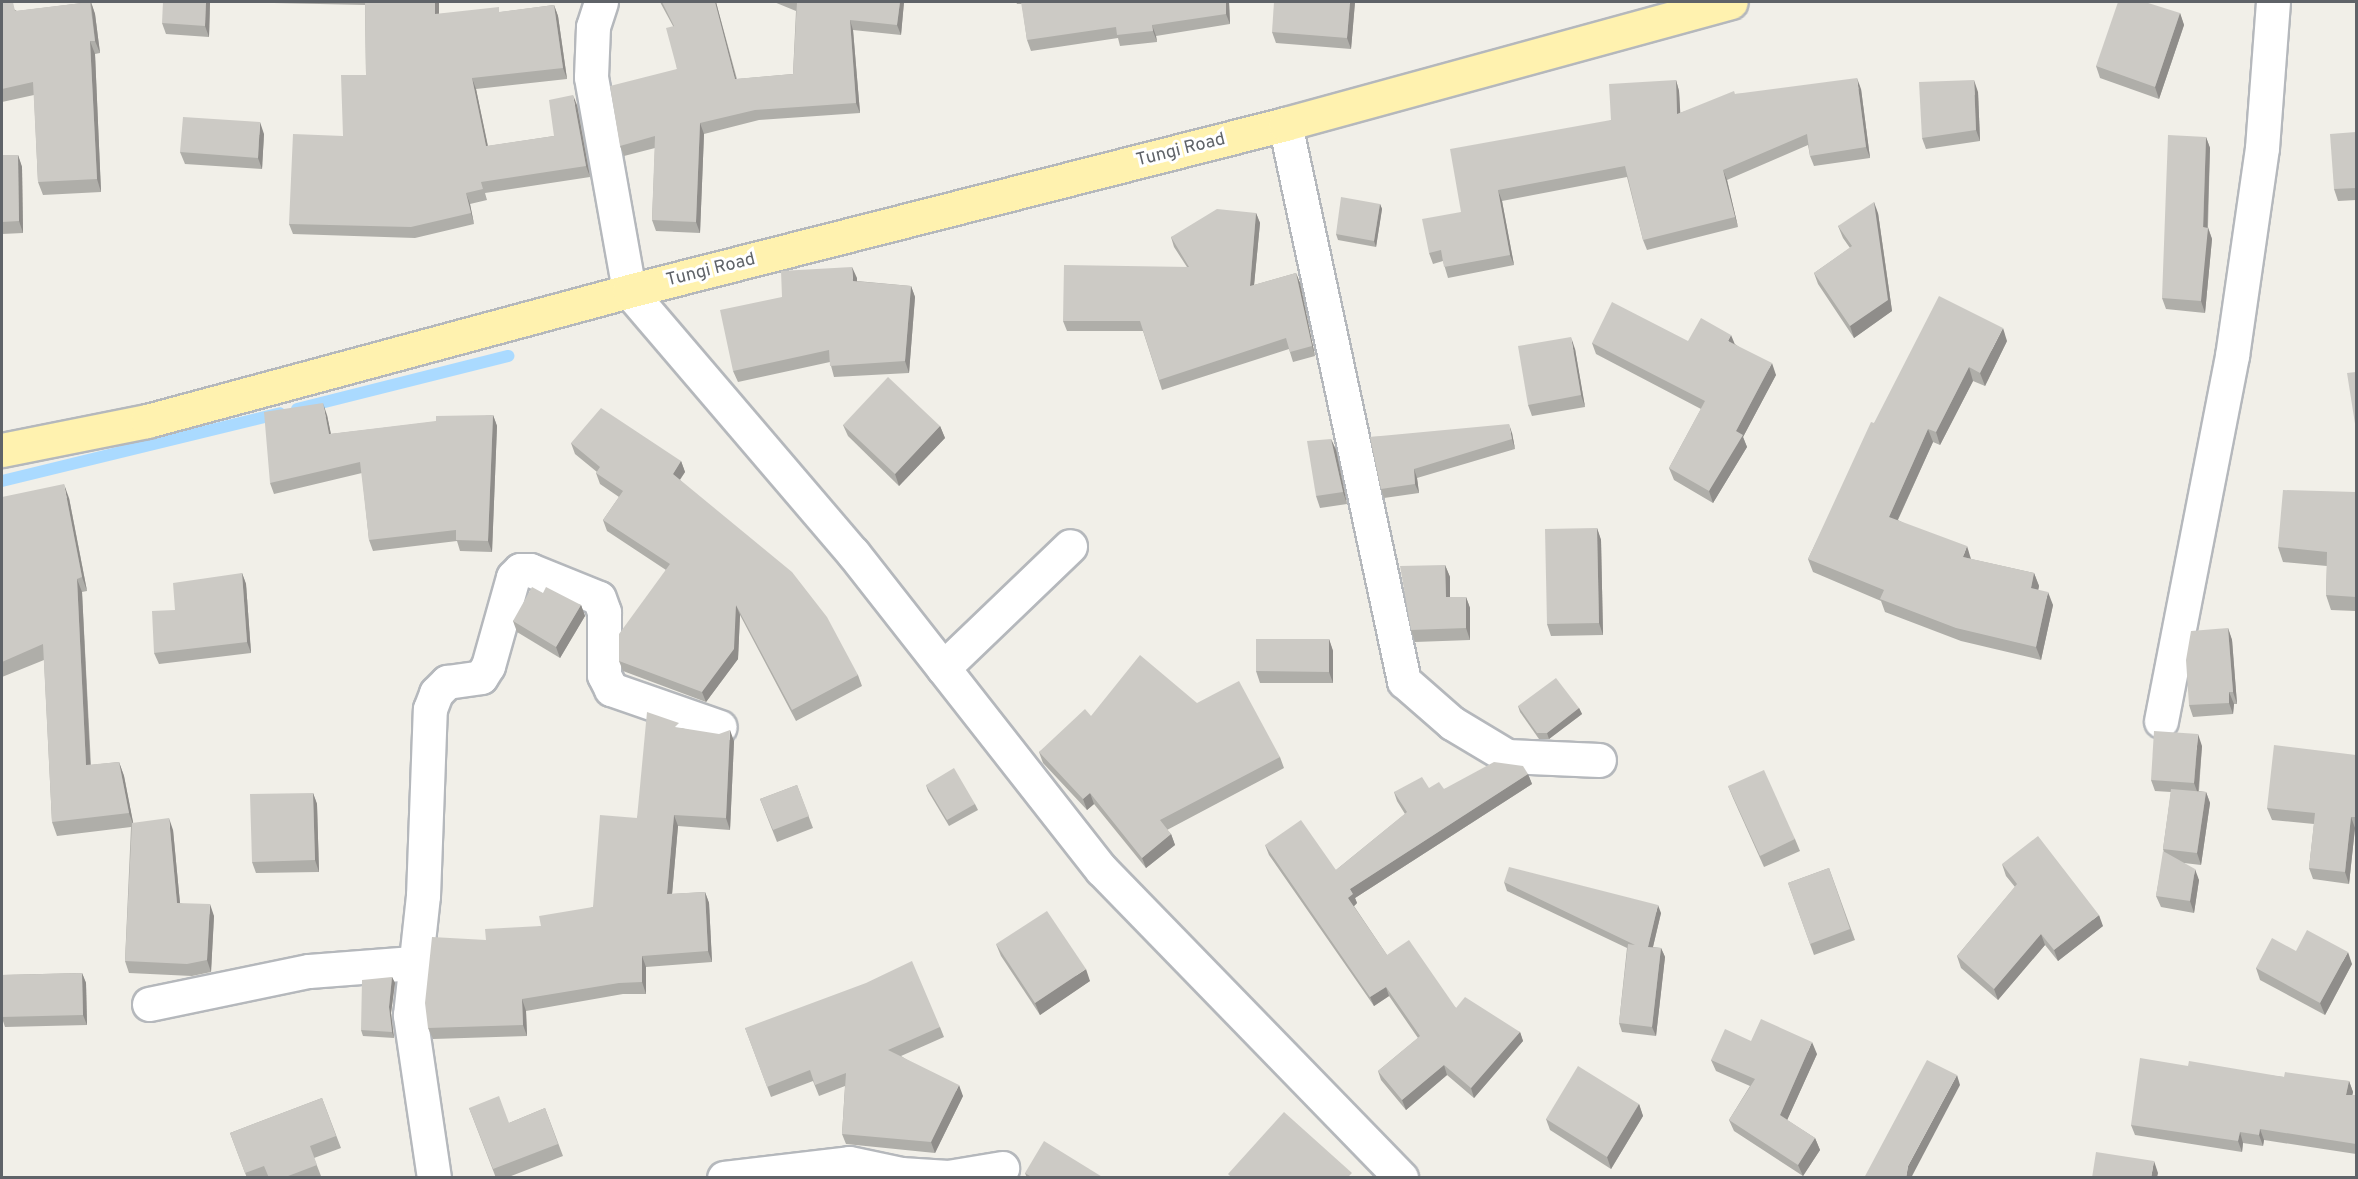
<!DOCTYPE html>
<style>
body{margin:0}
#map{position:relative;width:2358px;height:1179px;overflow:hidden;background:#f1efe8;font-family:Overpass,sans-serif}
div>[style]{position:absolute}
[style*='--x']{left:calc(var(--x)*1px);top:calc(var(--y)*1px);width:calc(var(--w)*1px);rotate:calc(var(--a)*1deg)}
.stream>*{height:12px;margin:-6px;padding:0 6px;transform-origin:6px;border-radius:6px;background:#aadaff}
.roads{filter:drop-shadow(2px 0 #b5b8bc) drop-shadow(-2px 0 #b5b8bc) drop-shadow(0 2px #b5b8bc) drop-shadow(0 -2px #b5b8bc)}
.minor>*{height:33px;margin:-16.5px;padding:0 16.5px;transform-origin:16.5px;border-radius:16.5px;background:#fff}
.major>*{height:33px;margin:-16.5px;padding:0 16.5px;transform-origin:16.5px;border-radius:16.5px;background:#fff2af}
.wall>*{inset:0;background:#afaea9}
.shaded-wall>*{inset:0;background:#8f8d8a}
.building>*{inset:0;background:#cccac5}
span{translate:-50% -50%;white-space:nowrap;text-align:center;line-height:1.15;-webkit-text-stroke:6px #fff;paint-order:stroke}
.street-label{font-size:18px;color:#5f6368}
.frame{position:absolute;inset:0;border:3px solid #5f6368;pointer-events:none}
</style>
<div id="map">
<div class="stream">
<div style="--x:297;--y:409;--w:218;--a:-14.1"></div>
<div style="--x:2;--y:481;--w:286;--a:-13.7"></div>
</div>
<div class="roads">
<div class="minor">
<div style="--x:601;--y:2;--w:26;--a:108"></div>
<div style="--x:593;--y:27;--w:50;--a:92.3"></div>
<div style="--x:591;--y:77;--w:217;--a:79.9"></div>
<div style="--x:629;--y:291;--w:345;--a:49.5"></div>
<div style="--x:853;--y:553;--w:403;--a:51.9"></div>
<div style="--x:1102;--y:870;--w:429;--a:45.8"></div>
<div style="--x:1285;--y:124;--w:570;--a:77.94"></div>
<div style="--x:1404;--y:681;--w:64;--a:41.2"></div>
<div style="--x:1452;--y:723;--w:64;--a:31"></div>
<div style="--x:1507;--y:756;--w:92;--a:2.5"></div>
<div style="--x:943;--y:668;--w:176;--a:-43.8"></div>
<div style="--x:2161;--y:721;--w:372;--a:-79"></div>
<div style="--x:2232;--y:356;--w:210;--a:-81.8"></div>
<div style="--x:2262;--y:148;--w:146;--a:-85.7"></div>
<div style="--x:149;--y:1004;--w:163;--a:-11.7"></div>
<div style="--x:309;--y:971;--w:104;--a:-4.4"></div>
<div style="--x:434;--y:1178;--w:165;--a:-98.4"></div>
<div style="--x:410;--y:1015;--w:120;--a:-83.8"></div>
<div style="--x:423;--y:896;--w:187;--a:-87.9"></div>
<div style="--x:430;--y:709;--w:17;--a:-69"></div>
<div style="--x:436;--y:693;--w:16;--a:-45"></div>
<div style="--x:447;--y:682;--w:34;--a:-8"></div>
<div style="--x:481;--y:677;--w:13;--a:-58"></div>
<div style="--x:488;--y:666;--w:92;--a:-74.3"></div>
<div style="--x:513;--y:577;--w:10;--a:-45"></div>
<div style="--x:520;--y:570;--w:10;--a:0"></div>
<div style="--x:530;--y:570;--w:74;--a:22.1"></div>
<div style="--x:599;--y:598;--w:15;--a:70"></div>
<div style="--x:604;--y:612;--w:63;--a:90"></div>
<div style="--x:604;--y:675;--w:16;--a:63"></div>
<div style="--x:611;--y:689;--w:115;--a:19.2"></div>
<div style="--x:724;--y:1178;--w:126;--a:-6.8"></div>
<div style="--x:849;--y:1163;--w:53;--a:11.9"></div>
<div style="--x:901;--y:1174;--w:47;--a:3.7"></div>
<div style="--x:948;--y:1177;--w:55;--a:-9.5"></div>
</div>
<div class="major">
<div style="--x:2;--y:450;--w:148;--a:-11.3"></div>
<div style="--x:147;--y:421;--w:499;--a:-15.1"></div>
<div style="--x:629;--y:291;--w:677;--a:-14.28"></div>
<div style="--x:1285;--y:124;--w:462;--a:-15.3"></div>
</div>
</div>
<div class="wall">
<div style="clip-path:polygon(2px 2px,17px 11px,91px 2px,95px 14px,100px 53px,95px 54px,101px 192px,43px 195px,38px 182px,34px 95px,2px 102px)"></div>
<div style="clip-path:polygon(210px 2px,209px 37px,166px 34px,162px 23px)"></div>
<div style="clip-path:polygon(228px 2px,439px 2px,439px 14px,501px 12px,554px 5px,558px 16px,567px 79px,476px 89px,488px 146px,554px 136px,577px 105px,590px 177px,485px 193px,487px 200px,470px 204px,474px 224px,415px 238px,293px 234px,289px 224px,343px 136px,366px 75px,365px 5px)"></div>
<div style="clip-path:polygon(660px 2px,716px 2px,737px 79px,793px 74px,796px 11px,774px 2px,904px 2px,901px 35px,853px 30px,860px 113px,759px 120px,704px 134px,700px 233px,656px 231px,652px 220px,655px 148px,624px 156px,620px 146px,677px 69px,673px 26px)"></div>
<div style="clip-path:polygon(1016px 2px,1229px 2px,1230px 24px,1156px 36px,1157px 42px,1120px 46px,1118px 38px,1031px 51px,1027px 40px,1022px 4px,1017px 4px)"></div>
<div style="clip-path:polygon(1355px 2px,1351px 49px,1276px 43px,1272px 32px)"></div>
<div style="clip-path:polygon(2180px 13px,2184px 25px,2159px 99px,2100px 78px,2096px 66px)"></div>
<div style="clip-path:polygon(1676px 80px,1679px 91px,1680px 113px,1735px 94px,1861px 89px,1870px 158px,1814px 166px,1810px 156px,1808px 145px,1727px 180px,1738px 227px,1647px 250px,1643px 240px,1627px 177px,1502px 201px,1514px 265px,1448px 278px,1443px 261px,1433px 264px,1429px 253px,1461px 212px)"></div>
<div style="clip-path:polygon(1978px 92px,1980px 141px,1926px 149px,1922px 138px)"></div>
<div style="clip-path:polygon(2356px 132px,2356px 200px,2338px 201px,2334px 189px)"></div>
<div style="clip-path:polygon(264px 134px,262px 169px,185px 164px,180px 152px)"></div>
<div style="clip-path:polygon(2206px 137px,2210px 148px,2208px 227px,2212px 239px,2205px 313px,2166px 309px,2162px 298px)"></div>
<div style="clip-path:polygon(2px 155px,18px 155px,22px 167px,23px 233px,2px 234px)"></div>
<div style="clip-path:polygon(1380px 204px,1382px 209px,1376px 247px,1338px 240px,1336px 234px)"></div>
<div style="clip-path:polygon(1256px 213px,1260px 223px,1254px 285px,1296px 273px,1300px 283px,1315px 356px,1293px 362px,1289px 349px,1162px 390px,1143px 331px,1067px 331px,1063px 321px,1187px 267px,1174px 247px,1171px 237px)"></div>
<div style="clip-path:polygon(1878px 213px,1892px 311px,1854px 338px,1818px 284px,1814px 273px,1850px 248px,1843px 238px,1838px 226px)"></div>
<div style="clip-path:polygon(857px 278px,857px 281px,911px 286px,915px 297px,909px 373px,834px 377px,830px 362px,738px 382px,733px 371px,782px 297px)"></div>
<div style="clip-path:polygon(1688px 341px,1735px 344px,1776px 375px,1743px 437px,1747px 447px,1713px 503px,1674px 480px,1669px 468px,1701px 409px,1596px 354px,1592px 343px)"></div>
<div style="clip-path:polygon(2007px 341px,1985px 386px,1973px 381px,1940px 445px,1933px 442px,1898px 520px,1971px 559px,2034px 573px,2039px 586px,2038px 590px,2053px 605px,2041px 660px,1961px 641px,1885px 612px,1881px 601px,1813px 572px,1808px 559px,1874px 423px)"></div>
<div style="clip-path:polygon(1575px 349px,1585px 407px,1532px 416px,1528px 405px)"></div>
<div style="clip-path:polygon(327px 415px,331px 434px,493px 415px,497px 426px,492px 552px,460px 551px,457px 541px,373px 551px,369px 540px,362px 473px,274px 494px,270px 483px)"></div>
<div style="clip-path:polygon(843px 425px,940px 426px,945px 438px,899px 486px,848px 436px)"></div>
<div style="clip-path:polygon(1512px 433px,1515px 449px,1417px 478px,1419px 493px,1384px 498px,1381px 489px,1370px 437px)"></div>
<div style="clip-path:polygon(1331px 439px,1336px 450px,1347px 504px,1320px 508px,1316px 496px)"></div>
<div style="clip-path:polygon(571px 443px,681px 461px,685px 472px,680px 480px,858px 675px,862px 686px,796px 721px,740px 615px,738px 659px,706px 702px,623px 671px,619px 661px,666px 570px,607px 531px,603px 520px,619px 497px,600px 484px,596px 473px,597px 472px,575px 454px)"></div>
<div style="clip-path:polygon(2356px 492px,2356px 611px,2331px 610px,2326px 595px,2327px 566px,2283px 562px,2278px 547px)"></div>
<div style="clip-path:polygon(2px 497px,69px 498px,87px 591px,82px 592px,91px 765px,119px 762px,124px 776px,133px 823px,173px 830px,180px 903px,214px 916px,211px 972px,192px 976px,129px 973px,125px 961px,131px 827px,57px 836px,52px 822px,44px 660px,2px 677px)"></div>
<div style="clip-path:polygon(1597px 528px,1601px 540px,1603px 635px,1551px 636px,1547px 624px)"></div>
<div style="clip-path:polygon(1445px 565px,1450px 577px,1450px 597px,1466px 597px,1470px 608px,1470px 640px,1415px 642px,1411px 630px)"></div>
<div style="clip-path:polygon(242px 573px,246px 584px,251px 653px,159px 664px,154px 653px,175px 610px)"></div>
<div style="clip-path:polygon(543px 593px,581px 605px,585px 616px,560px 658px,517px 632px,513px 621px)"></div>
<div style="clip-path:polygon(2228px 628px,2232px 640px,2237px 704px,2234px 704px,2233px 714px,2193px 717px,2189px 705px)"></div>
<div style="clip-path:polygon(1329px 639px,1333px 651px,1333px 683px,1260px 683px,1256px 671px)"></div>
<div style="clip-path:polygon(1197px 703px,1280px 757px,1284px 768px,1167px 830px,1171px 834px,1175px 845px,1146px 868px,1094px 804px,1087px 810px,1043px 763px,1039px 752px,1091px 716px)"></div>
<div style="clip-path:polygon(1518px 706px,1579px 708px,1582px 714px,1549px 739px,1539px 739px,1520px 712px)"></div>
<div style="clip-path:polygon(681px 728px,734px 741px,730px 830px,678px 826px,672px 894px,705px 892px,709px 903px,712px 962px,646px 967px,646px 994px,623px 994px,526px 1011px,527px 1036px,433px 1039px,428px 1028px,486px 940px,541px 926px,593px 907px)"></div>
<div style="clip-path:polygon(2202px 746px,2199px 791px,2206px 792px,2210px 803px,2201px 865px,2184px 863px,2199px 880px,2194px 913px,2161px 907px,2156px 896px,2164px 852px,2163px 849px,2171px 792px,2155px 791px,2151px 780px)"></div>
<div style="clip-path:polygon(2356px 755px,2356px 828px,2355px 828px,2349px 884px,2313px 879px,2309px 868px,2314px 824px,2272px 820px,2267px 808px)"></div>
<div style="clip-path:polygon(1528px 774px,1532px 784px,1355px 898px,1357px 903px,1354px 906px,1387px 955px,1456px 1008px,1520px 1032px,1523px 1041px,1474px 1098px,1447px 1075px,1406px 1110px,1381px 1080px,1378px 1071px,1418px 1038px,1389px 996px,1374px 1006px,1269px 855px,1265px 845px,1336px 870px,1405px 814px,1397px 801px,1394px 792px,1429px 788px,1444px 789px)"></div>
<div style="clip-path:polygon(797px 785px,813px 828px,777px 842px,760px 799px)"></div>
<div style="clip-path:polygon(926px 785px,975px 804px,978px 810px,949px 826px,928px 791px)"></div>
<div style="clip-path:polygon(1728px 786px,1795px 839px,1800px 851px,1764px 867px,1733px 798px)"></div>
<div style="clip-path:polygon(313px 793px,317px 804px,319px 872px,256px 873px,252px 862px)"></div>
<div style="clip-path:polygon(2002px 864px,2103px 926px,2058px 961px,2045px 945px,1998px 1000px,1961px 968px,1957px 956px,2015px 887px,2006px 876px)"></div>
<div style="clip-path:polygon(1829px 868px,1855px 940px,1814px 955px,1788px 883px)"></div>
<div style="clip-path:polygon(1504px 882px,1661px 913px,1653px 947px,1661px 948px,1665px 957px,1656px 1036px,1622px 1032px,1619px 1023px,1627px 948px,1507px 891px)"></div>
<div style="clip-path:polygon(996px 944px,1090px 981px,1040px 1015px,1001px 956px)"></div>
<div style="clip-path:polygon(2296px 951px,2352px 964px,2325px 1015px,2260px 980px,2256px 968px)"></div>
<div style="clip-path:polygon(82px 973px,86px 983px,87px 1025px,5px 1027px,2px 1018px,2px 975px)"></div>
<div style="clip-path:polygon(392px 977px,395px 983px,391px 1013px,394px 1038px,363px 1036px,361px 1030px)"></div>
<div style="clip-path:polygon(940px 1027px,944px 1037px,901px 1056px,963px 1096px,935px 1153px,846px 1144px,842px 1134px,845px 1086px,819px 1096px,813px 1081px,771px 1097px,745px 1028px)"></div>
<div style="clip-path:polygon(1751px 1041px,1817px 1054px,1787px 1120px,1815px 1138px,1820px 1150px,1803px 1176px,1734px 1131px,1729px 1120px,1750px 1086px,1716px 1071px,1711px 1060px)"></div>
<div style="clip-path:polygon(2188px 1066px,2284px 1077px,2349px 1081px,2353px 1092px,2352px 1095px,2356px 1095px,2356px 1154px,2264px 1140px,2263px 1146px,2243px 1143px,2242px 1152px,2135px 1135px,2131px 1125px)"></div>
<div style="clip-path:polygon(322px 1098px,341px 1148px,314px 1158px,321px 1176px,318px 1178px,247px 1178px,230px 1133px)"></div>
<div style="clip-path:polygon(1639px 1104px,1643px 1116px,1611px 1169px,1550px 1130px,1546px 1119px)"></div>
<div style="clip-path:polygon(469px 1108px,509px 1123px,545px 1108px,563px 1156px,506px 1178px,496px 1178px)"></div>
<div style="clip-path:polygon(1025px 1173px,1104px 1178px,1027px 1178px)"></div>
</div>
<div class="shaded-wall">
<div style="clip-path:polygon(91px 2px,95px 14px,100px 53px,95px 41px)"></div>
<div style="clip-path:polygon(206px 2px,210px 2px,209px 37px,205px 26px)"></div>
<div style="clip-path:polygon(435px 2px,439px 2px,439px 25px,435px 14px)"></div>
<div style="clip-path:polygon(715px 2px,716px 2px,739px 90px,735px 79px)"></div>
<div style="clip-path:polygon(900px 2px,904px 2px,901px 35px,897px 25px)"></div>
<div style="clip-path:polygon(1226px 2px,1229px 2px,1230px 24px,1226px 14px)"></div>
<div style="clip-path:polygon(1350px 2px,1355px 2px,1351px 49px,1347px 38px)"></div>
<div style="clip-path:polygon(554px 5px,558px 16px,567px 79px,563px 68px)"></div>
<div style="clip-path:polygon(2180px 13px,2184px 25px,2159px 99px,2155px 87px)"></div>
<div style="clip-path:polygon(850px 20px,853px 30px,860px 113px,856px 103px)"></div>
<div style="clip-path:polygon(1152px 25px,1156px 36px,1157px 42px,1153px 31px)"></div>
<div style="clip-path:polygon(90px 41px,95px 54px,101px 192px,97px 179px)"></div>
<div style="clip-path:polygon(472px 78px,476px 89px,490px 157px,486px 146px)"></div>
<div style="clip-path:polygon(1857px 78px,1861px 89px,1870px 158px,1866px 147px)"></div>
<div style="clip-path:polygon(1676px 80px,1679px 91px,1681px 125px,1677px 114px)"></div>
<div style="clip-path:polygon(1974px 80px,1978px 92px,1980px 141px,1976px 130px)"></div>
<div style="clip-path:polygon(573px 95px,577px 105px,590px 177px,586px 166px)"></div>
<div style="clip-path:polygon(260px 122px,264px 134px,262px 169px,258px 158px)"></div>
<div style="clip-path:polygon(700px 123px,704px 134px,700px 233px,696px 222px)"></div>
<div style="clip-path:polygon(2206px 137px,2210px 148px,2207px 235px,2208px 228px,2212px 239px,2205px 313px,2201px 301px)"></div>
<div style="clip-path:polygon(18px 155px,22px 167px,23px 233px,19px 221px)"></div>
<div style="clip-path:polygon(1723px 170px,1727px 180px,1738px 227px,1735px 217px)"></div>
<div style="clip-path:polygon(1498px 190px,1502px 201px,1514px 265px,1510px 255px)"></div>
<div style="clip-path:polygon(466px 193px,470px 204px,474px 224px,471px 213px)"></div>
<div style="clip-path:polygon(1874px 202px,1878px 213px,1892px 311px,1854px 338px,1850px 326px)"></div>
<div style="clip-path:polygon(1380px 204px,1382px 209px,1376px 247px,1374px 241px)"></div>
<div style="clip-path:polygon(1256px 213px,1260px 223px,1253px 296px,1250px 286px)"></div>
<div style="clip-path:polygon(852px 267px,857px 278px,857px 293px,853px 281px)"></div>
<div style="clip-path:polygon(1296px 273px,1300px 283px,1315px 356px,1312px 346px)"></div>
<div style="clip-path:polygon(911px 286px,915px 297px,909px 373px,905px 361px)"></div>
<div style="clip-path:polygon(2003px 328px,2007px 341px,1985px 386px,1980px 373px)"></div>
<div style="clip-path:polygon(1731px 335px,1736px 347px,1728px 341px)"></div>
<div style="clip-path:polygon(1571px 337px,1575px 349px,1585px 407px,1581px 395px)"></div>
<div style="clip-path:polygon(1772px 363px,1776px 375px,1743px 437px,1747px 447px,1713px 503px,1709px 491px,1736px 431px)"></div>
<div style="clip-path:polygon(1969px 367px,1973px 381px,1940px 445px,1936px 432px)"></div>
<div style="clip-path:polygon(323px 403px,327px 415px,333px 445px,329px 434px)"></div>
<div style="clip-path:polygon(493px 415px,497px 426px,492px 552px,488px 541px)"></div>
<div style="clip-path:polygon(1509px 424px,1512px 433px,1515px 449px,1512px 439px)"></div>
<div style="clip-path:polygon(940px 426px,945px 438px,899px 486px,895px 474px)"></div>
<div style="clip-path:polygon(1928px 429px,1933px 442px,1893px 530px,1889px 517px)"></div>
<div style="clip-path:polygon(1331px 439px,1336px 450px,1347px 504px,1343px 492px)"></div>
<div style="clip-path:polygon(681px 461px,685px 472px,676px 485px,673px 474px)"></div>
<div style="clip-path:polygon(1414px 469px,1417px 478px,1419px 493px,1415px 484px)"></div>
<div style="clip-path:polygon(64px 484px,69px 498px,87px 591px,82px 577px)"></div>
<div style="clip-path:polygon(1597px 528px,1601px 540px,1603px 635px,1599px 623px)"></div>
<div style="clip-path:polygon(1967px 546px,1971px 559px,1963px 557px)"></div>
<div style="clip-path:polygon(1445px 565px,1450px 577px,1450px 608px,1446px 597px)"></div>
<div style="clip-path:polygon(242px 573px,246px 584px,251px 653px,247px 642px)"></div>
<div style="clip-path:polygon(2034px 573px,2039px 586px,2036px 601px,2031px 588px)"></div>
<div style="clip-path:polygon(77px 579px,82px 592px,91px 779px,86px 765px)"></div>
<div style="clip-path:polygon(2048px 592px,2053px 605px,2041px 660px,2036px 647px)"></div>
<div style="clip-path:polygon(1466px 597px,1470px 608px,1470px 640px,1466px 628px)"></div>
<div style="clip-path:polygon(581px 605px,585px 616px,560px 658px,556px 647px)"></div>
<div style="clip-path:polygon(736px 605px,740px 615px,738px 659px,706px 702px,702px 692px)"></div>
<div style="clip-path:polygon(2228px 628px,2232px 640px,2237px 704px,2233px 692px)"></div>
<div style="clip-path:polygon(1329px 639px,1333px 651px,1333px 683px,1329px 672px)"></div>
<div style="clip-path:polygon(2229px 692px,2234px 704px,2233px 714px,2229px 703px)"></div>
<div style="clip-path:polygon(1579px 708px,1582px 714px,1549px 739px,1547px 733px)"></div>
<div style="clip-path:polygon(730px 730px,734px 741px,730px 830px,726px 818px)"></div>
<div style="clip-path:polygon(2198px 734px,2202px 746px,2198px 794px,2194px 783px)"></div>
<div style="clip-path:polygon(119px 762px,124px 776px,134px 827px,129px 813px)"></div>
<div style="clip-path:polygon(1528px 774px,1532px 784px,1355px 898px,1357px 903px,1352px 908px,1348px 898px,1350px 889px)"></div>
<div style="clip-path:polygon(2206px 792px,2210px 803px,2201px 865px,2197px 853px)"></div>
<div style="clip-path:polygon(313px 793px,317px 804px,319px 872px,315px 860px)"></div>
<div style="clip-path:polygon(1090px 793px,1094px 804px,1087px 810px,1083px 799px)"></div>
<div style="clip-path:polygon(674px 815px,678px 826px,671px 906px,667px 894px)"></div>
<div style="clip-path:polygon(2351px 817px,2355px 828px,2349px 884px,2345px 872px)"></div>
<div style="clip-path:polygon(169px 818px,173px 830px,181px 914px,177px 903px)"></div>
<div style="clip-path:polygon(1171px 834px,1175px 845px,1146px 868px,1142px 858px)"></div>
<div style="clip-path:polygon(2195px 869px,2199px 880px,2194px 913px,2190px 901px)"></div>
<div style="clip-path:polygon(705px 892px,709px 903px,712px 962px,708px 951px)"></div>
<div style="clip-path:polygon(210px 904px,214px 916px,211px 972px,207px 960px)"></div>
<div style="clip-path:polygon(1658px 905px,1661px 913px,1651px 955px,1648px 947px)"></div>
<div style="clip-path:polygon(2099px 915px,2103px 926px,2058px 961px,2054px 950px)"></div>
<div style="clip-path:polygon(2041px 934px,2045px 945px,1998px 1000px,1994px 989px)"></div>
<div style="clip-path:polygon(1661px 948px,1665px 957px,1656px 1036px,1652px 1027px)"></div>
<div style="clip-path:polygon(2348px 952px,2352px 964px,2325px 1015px,2320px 1003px)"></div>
<div style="clip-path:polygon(642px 956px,646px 967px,646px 994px,642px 982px)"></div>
<div style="clip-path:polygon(1086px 969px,1090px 981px,1040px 1015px,1035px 1003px)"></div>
<div style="clip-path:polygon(82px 973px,86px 983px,87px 1025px,83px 1015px)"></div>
<div style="clip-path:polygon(392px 977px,395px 983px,391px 1013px,394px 1038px,392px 1032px,389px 1007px)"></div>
<div style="clip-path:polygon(1386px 987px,1389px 996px,1374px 1006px,1370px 997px)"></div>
<div style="clip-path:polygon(522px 999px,526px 1011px,527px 1036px,523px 1025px)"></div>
<div style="clip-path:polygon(1520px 1032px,1523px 1041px,1474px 1098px,1471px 1088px)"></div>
<div style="clip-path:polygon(1812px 1042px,1817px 1054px,1784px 1127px,1780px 1115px)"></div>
<div style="clip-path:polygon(1444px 1065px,1447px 1075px,1406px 1110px,1402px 1100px)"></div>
<div style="clip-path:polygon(1957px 1075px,1960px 1085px,1911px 1178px,1906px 1178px,1908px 1166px)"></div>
<div style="clip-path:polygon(2349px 1081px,2353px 1092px,2350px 1106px,2346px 1095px)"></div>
<div style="clip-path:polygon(959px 1085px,963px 1096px,935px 1153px,931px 1142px)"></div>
<div style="clip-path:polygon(1639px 1104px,1643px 1116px,1611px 1169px,1607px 1157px)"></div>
<div style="clip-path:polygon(2260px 1129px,2264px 1140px,2263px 1146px,2259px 1135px)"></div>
<div style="clip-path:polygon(2240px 1132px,2243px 1143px,2242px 1152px,2238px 1141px)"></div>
<div style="clip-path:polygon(1815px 1138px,1820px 1150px,1803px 1176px,1798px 1165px)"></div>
<div style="clip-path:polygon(2154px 1161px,2158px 1173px,2157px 1178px,2151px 1178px)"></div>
</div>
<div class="building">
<div style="clip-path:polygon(2px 2px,13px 2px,15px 11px,90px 2px,95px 41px,90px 41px,97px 179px,38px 182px,33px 82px,2px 89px)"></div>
<div style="clip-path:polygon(163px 2px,206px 2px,205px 26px,162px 23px)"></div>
<div style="clip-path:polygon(365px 2px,435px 2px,435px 14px,499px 7px,499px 12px,554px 5px,563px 68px,472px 78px,486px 146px,554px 136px,549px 100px,573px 95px,586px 166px,481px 182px,483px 189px,466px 193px,471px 213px,411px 227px,289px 224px,293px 134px,343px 136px,341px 75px,366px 75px)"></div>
<div style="clip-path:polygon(662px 2px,715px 2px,735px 79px,793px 74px,797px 2px,795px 2px,900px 2px,897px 25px,850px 20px,856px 103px,755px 110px,700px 123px,696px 222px,652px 220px,655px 136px,620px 146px,610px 86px,677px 69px,666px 28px,674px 26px)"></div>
<div style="clip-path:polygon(1021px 2px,1226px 2px,1226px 14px,1152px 25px,1153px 31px,1117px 35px,1116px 27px,1027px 40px)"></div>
<div style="clip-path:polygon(1274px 2px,1350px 2px,1347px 38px,1272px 32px)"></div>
<div style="clip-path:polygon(2118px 2px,2145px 2px,2180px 13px,2155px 87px,2096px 66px)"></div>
<div style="clip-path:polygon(1857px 78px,1866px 147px,1810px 156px,1807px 134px,1723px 170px,1735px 217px,1643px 240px,1625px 166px,1498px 190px,1510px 255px,1444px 267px,1441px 250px,1429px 253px,1422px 219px,1461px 212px,1450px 149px,1611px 120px,1609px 84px,1676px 80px,1677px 114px,1734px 91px,1735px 94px)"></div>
<div style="clip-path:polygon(1974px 80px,1976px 130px,1922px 138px,1919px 82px)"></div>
<div style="clip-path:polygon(183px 117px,260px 122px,258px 158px,180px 152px)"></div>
<div style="clip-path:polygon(2356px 132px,2356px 188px,2334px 189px,2330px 134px)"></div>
<div style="clip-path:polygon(2168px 135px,2206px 137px,2203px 227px,2208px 228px,2201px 301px,2162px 298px)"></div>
<div style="clip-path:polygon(2px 155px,18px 155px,19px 221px,2px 222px)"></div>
<div style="clip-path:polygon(1341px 197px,1380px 204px,1374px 241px,1336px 234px)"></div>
<div style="clip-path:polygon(1874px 202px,1888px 300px,1850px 326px,1814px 273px,1852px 246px,1838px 226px)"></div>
<div style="clip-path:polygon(1217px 209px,1256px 213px,1250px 286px,1296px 273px,1312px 346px,1290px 352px,1286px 338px,1159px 380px,1140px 321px,1063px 321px,1064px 265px,1189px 267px,1171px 237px)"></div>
<div style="clip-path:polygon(852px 267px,853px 281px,911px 286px,905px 361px,830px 366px,829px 350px,733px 371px,720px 310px,782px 297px,781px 271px)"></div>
<div style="clip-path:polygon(1939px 296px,2003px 328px,1980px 373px,1969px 367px,1936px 432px,1928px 429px,1889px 517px,1967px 546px,1963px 557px,2034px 573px,2031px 588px,2048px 592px,2036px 647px,1956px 628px,1880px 599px,1884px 590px,1808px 559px,1871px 422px,1874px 423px)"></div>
<div style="clip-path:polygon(1612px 302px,1688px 341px,1701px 318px,1731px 335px,1728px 341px,1772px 363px,1736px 431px,1743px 435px,1709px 491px,1669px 468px,1705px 401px,1592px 343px)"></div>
<div style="clip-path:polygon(1571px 337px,1581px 395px,1528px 405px,1518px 346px)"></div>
<div style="clip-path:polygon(2356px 372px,2356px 430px,2347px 373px)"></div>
<div style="clip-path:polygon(888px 377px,940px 426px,895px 474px,843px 425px)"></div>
<div style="clip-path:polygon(323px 403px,329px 434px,436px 421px,436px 416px,493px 415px,488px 541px,456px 540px,456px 530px,369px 540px,360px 462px,270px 483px,264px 412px)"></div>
<div style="clip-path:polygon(601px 408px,681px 461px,673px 474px,792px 572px,827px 617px,858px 675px,792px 710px,736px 605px,734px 649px,702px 692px,619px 661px,619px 634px,670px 564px,603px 520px,623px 491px,596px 473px,600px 467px,571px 443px)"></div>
<div style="clip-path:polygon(1509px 424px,1512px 439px,1414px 469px,1415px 484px,1381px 489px,1370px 437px)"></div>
<div style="clip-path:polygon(1331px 439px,1343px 492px,1316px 496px,1307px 441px)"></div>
<div style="clip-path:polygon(64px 484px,82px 577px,77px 579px,86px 765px,119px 762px,129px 813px,52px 822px,43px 644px,2px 662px,2px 497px)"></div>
<div style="clip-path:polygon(2283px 490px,2356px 492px,2356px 597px,2326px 595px,2327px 552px,2278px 547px)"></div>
<div style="clip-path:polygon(1597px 528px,1599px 623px,1547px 624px,1545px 529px)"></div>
<div style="clip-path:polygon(1445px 565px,1446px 597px,1466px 597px,1466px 628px,1411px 630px,1400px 566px)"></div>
<div style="clip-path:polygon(242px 573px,247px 642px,154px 653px,152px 611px,175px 610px,173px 583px)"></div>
<div style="clip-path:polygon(532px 587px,543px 593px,546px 587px,581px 605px,556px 647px,513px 621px)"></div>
<div style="clip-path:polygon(2228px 628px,2233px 692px,2229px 692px,2229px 703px,2189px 705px,2186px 660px,2191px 631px)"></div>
<div style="clip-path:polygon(1256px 639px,1329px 639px,1329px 672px,1256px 671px)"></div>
<div style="clip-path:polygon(1140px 655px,1197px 703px,1239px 681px,1280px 757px,1160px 820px,1171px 834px,1142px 858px,1090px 793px,1083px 799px,1039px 752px,1085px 709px,1091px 716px)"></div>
<div style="clip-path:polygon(1556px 678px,1579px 708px,1547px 733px,1537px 733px,1518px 706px)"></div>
<div style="clip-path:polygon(647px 712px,679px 723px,675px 727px,719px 734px,730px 730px,726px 818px,674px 815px,667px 894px,705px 892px,708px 951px,642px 956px,642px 982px,619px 983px,522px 999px,523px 1025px,428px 1028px,425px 1003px,432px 937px,486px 940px,485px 929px,541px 926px,539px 916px,593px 907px,600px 815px,637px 818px)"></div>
<div style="clip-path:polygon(2154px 731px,2198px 734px,2194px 783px,2151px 780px)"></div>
<div style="clip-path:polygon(2274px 745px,2356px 755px,2356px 817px,2351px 817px,2345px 872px,2309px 868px,2315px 813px,2267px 808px)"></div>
<div style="clip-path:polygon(1494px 762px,1523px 766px,1528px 774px,1350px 889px,1353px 894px,1348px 898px,1387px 955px,1409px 940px,1456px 1008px,1465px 997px,1520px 1032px,1471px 1088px,1444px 1065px,1402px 1100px,1378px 1071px,1420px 1036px,1386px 987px,1370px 997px,1265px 845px,1301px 820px,1336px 870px,1407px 812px,1394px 792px,1422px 777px,1429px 788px,1439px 782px,1444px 789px)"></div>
<div style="clip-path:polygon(954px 768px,975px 804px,947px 820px,926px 785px)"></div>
<div style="clip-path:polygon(1764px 770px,1795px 839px,1760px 856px,1728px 786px)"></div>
<div style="clip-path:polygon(797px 785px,809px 816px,773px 830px,760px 799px)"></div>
<div style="clip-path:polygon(2171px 789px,2206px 792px,2197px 853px,2163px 849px)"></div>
<div style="clip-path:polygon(313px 793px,315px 860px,252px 862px,250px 794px)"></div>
<div style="clip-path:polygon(169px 818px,177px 903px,210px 904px,207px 960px,187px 964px,125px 961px,132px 823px)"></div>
<div style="clip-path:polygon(2038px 836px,2099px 915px,2054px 950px,2041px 934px,1994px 989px,1957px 956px,2017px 884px,2002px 864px)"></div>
<div style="clip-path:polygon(2163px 851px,2195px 869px,2190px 901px,2156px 896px)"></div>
<div style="clip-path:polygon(1509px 867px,1658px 905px,1648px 947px,1661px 948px,1652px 1027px,1619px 1023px,1628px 944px,1635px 945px,1504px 882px)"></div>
<div style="clip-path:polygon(1829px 868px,1850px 929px,1810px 944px,1788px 883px)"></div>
<div style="clip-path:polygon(1047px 911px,1086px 969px,1035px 1003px,996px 944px)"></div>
<div style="clip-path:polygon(2307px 930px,2348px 952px,2320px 1003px,2256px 968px,2272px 938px,2296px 951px)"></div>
<div style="clip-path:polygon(912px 961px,940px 1027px,888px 1050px,959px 1085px,931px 1142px,842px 1134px,846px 1073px,815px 1085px,810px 1070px,767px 1087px,745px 1028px,866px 983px)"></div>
<div style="clip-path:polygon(82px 973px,83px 1015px,2px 1017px,2px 975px)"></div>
<div style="clip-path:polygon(392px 977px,389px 1007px,392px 1032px,361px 1030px,362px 980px)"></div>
<div style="clip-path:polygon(1761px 1019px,1812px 1042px,1780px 1115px,1815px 1138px,1798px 1165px,1729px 1120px,1755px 1079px,1711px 1060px,1725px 1029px,1751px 1041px)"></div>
<div style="clip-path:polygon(2140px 1058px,2188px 1066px,2189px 1061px,2284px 1077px,2285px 1072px,2349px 1081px,2346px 1095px,2356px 1095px,2356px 1144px,2260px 1129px,2259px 1135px,2240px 1132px,2238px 1141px,2131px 1125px)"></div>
<div style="clip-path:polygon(1927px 1060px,1957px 1075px,1908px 1166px,1906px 1178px,1864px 1178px)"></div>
<div style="clip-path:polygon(1578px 1066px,1639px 1104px,1607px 1157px,1546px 1119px)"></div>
<div style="clip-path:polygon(499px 1096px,509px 1123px,545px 1108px,558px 1144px,493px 1169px,469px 1108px)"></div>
<div style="clip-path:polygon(322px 1098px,336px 1136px,310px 1146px,317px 1165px,283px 1178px,269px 1178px,264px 1166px,245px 1173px,230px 1133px)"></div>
<div style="clip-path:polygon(1284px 1112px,1352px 1173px,1349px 1176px,1351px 1178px,1232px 1178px,1228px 1174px)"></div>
<div style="clip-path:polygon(1044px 1141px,1104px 1178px,1033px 1178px,1025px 1173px)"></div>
<div style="clip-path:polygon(2096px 1152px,2154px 1161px,2151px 1178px,2092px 1178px)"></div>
</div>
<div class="street-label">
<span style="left:1181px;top:151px;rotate:-14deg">Tungi Road</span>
<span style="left:711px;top:271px;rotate:-14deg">Tungi Road</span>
</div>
<div class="frame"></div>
</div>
